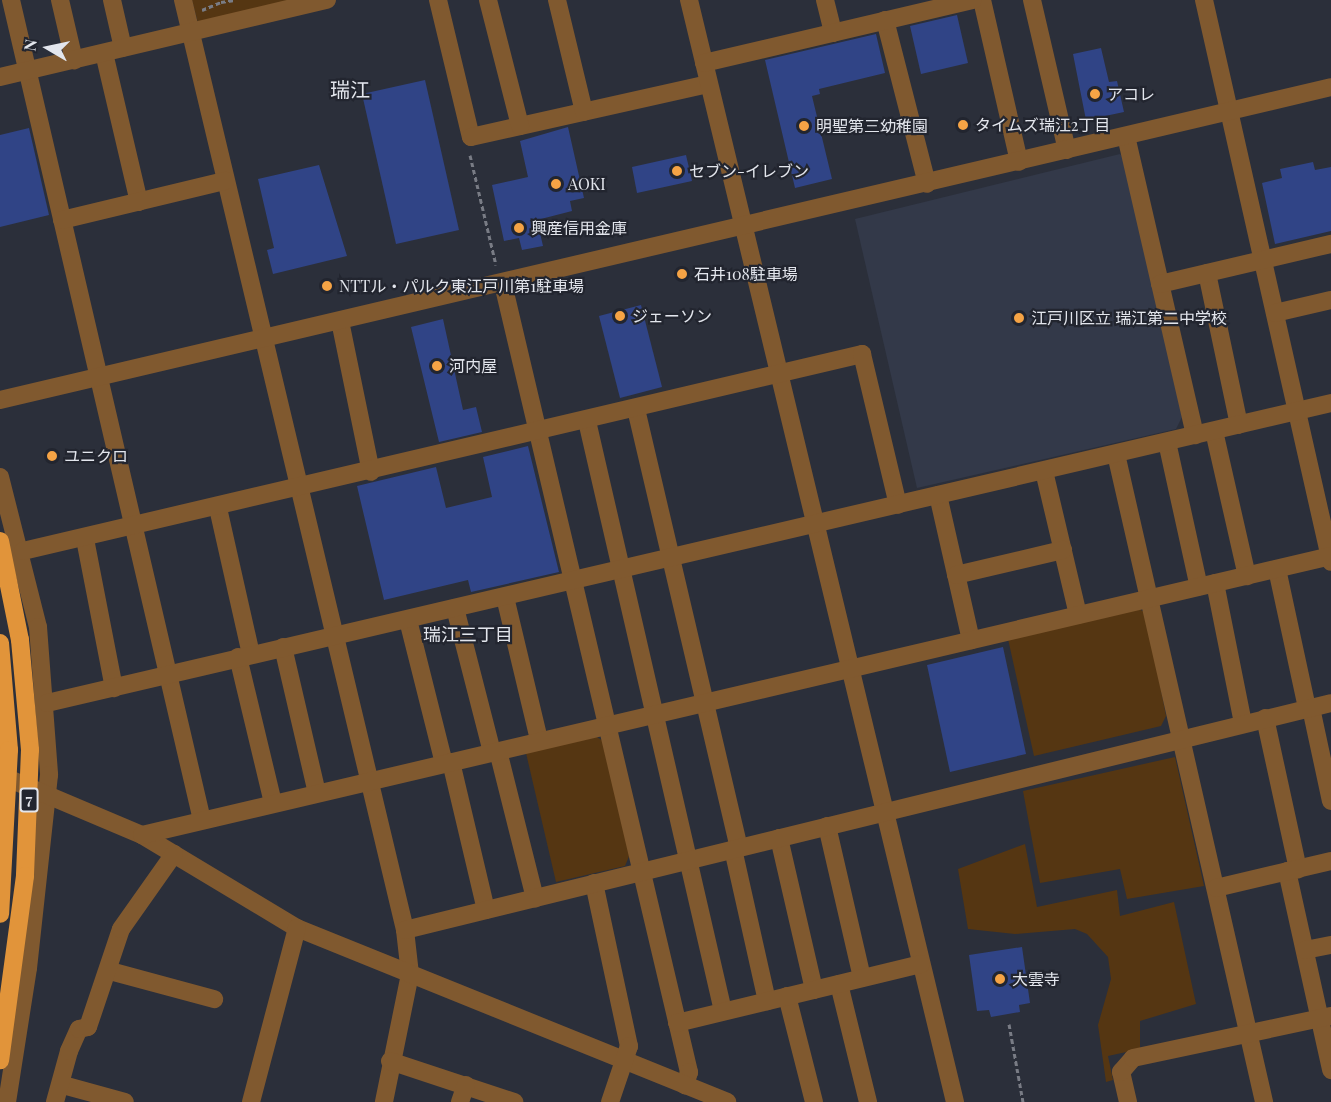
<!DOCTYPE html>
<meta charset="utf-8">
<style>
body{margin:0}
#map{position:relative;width:1331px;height:1102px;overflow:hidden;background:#2b2f3a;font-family:"Playfair Display","Noto Sans JP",serif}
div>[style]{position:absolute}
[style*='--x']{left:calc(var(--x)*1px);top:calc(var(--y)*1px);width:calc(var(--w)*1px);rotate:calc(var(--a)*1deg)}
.built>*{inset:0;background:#333949}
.green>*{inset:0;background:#553612}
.building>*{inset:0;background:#304486}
.path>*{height:3px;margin-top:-1.5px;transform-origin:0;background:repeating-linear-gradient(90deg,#797c85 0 4.5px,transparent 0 7.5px)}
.minor>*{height:18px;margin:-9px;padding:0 9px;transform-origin:9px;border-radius:9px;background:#80592f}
.highway-bridge>*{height:18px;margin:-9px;padding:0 9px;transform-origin:9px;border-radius:9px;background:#e1943a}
.dots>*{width:16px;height:16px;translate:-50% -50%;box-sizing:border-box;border:3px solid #22252f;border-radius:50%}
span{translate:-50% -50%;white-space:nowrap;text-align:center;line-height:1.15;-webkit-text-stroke:4.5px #22252f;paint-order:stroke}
.shield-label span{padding:2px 4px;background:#22252f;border:2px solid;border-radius:4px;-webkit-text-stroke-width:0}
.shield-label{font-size:15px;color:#e3e6ed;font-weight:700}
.poi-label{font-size:16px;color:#e3e6ed}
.left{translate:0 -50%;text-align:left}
.neighbourhood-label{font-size:18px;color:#e3e6ed}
.quarter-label{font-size:20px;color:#e3e6ed}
.north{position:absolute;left:18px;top:18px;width:60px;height:60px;-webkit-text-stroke:4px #22252f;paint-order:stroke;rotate:279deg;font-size:16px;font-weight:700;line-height:24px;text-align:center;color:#e3e6ed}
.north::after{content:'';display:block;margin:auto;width:21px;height:27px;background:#e3e6ed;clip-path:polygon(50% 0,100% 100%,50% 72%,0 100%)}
</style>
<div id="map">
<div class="built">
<div style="clip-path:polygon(1120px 154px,1127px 161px,1182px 417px,1176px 429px,917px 488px,855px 219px)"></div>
</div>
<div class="green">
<div style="clip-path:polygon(192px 0,311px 0,198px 23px)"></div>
<div style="clip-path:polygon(1139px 609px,1146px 613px,1166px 716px,1161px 726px,1034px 756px,1008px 639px)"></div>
<div style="clip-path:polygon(595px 736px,605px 742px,630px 854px,625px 866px,556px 882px,526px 753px)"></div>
<div style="clip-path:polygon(1175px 757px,1204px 886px,1127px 899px,1120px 869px,1040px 883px,1023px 791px)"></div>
<div style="clip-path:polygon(1025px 844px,1037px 907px,1117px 890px,1120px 916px,1174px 902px,1196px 1004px,1140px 1021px,1140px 1049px,1108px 1056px,1113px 1080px,1106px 1082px,1098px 1025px,1111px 979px,1108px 957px,1087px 934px,1075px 929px,1015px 934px,968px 929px,958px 869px)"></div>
</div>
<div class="building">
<div style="clip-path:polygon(957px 15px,968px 63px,921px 74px,910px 26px)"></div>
<div style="clip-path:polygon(876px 34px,885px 73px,819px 89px,820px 94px,812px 96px,832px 179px,795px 188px,765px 60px)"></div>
<div style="clip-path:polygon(1101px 48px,1109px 82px,1117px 81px,1124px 112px,1086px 120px,1073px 54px)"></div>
<div style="clip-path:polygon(425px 80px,459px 230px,396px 244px,362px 94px)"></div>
<div style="clip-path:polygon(568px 127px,584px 198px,570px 201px,572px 211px,537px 220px,543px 246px,522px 250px,519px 238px,504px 241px,492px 185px,528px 177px,520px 141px)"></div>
<div style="clip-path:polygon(29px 128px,49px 215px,0 227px,0 135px)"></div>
<div style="clip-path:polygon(686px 155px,692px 181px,637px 193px,632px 167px)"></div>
<div style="clip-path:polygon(1313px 162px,1315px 170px,1331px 167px,1331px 231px,1275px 244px,1262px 183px,1282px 178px,1280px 169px)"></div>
<div style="clip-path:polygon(319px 165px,347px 256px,273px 274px,267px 250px,274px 248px,258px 179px)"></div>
<div style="clip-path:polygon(641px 305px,662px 387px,620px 398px,599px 316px)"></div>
<div style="clip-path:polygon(443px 319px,463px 410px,476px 407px,482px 432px,439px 442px,411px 327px)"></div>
<div style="clip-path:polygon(528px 446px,559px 572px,471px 592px,468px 580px,384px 600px,357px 486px,436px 467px,446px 508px,492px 497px,483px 457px)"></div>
<div style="clip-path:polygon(1003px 647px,1026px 754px,950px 772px,927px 665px)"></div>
<div style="clip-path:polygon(1022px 947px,1030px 1003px,1019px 1005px,1020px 1012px,991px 1017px,989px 1010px,977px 1011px,969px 955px)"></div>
</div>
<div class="path">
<div style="--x:221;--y:2;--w:14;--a:-8"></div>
<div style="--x:202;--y:10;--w:21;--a:-23"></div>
<div style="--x:470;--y:155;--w:113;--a:76.7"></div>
<div style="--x:1009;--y:1024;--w:79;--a:79.8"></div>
</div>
<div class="minor">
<div style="--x:11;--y:0;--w:842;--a:76.89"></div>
<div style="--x:60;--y:0;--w:62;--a:76.9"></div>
<div style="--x:112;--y:0;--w:49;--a:77.1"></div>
<div style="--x:183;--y:0;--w:956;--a:76.57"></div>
<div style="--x:405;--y:930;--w:44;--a:83.5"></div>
<div style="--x:410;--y:974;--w:131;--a:101.5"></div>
<div style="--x:438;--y:0;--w:141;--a:76.5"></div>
<div style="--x:471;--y:137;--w:243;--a:-12.6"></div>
<div style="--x:488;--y:0;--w:130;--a:75.7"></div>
<div style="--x:557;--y:0;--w:115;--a:76.4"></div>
<div style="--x:689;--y:0;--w:1134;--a:76.43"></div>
<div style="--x:825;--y:0;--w:34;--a:76"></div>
<div style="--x:982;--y:0;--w:166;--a:77.1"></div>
<div style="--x:1032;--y:0;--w:154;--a:76.9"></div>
<div style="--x:1204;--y:0;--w:576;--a:77.27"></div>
<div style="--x:885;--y:20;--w:169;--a:75.6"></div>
<div style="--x:104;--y:53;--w:153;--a:76.8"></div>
<div style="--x:704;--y:63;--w:276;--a:-13.2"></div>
<div style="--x:0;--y:77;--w:336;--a:-13.3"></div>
<div style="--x:1126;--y:136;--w:307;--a:77"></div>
<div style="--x:62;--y:220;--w:168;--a:-13.5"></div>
<div style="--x:1207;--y:273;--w:155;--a:78.1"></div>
<div style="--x:503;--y:284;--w:810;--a:76.72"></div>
<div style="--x:689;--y:1072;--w:14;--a:107"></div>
<div style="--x:1160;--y:284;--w:176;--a:-13.2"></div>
<div style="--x:1275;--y:313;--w:57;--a:-13.1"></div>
<div style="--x:340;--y:321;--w:154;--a:78.4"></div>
<div style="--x:0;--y:400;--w:1367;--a:-13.23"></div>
<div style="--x:636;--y:409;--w:451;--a:76.8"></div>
<div style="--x:587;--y:421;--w:605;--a:77.02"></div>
<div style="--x:1214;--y:431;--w:149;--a:77.2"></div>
<div style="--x:1167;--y:442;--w:148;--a:77.6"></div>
<div style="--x:1116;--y:454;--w:665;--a:77.13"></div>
<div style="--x:1044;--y:471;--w:148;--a:76.7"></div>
<div style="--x:0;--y:477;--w:155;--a:75.8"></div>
<div style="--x:38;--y:627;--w:148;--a:85.7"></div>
<div style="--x:49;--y:775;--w:194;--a:96.2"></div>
<div style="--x:28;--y:968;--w:136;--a:98.9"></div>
<div style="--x:938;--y:495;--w:149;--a:77.2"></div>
<div style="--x:218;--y:508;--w:150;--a:77.3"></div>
<div style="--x:85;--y:539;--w:152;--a:79"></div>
<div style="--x:23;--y:551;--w:862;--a:-13.21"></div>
<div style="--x:862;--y:354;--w:155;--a:76.6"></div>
<div style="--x:1277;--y:569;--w:142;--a:77.8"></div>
<div style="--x:956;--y:575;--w:110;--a:-13.2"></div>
<div style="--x:1215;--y:583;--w:143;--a:78.7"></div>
<div style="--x:505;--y:597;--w:147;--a:76.6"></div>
<div style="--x:455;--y:608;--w:149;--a:75.6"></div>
<div style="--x:408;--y:620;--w:147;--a:75.9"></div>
<div style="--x:283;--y:647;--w:150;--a:76.9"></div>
<div style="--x:238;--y:657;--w:150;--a:76.5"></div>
<div style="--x:47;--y:703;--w:1319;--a:-13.15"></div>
<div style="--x:1311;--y:708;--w:95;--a:77.9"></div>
<div style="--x:1265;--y:718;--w:155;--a:77.7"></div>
<div style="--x:498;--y:751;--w:152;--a:75.9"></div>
<div style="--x:451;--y:762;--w:152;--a:76.7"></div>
<div style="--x:0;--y:775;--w:154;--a:22.9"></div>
<div style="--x:142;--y:835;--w:181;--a:31"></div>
<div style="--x:297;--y:928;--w:464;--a:22"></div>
<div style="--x:827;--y:826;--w:156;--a:77"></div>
<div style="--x:142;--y:835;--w:1221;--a:-13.21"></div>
<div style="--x:779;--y:838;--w:156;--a:77"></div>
<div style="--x:733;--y:849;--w:156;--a:77.4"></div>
<div style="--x:1287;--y:871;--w:204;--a:77.5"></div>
<div style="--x:594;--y:883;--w:167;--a:77.9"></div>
<div style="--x:629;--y:1046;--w:59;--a:108.7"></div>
<div style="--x:1216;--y:888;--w:118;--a:-13.2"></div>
<div style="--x:405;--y:930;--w:953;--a:-13.77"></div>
<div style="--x:1305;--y:950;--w:26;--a:-11"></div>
<div style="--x:110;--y:971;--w:108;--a:15.1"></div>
<div style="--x:839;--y:984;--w:122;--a:76.2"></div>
<div style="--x:787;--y:996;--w:109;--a:75.7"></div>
<div style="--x:677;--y:1023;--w:251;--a:-13.6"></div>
<div style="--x:390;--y:1061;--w:131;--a:18.3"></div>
<div style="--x:63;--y:1085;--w:64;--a:15.3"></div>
<div style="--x:55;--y:1102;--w:53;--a:-74.6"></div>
<div style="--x:69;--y:1051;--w:24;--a:-66"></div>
<div style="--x:79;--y:1029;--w:9;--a:-13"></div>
<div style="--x:88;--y:1027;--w:103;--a:-71.4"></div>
<div style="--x:121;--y:929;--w:92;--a:-54.8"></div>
<div style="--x:251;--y:1102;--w:180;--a:-75.2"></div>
<div style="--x:460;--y:1102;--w:18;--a:-71"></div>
<div style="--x:1128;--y:1102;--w:31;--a:-103"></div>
<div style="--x:1121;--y:1072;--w:18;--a:-49"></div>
<div style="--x:1133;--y:1058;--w:202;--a:-12"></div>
</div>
<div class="highway-bridge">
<div style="--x:0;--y:541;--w:101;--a:78.6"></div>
<div style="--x:20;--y:640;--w:110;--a:84.8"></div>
<div style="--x:30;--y:750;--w:126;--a:92.3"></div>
<div style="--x:25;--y:876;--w:186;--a:97.7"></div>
<div style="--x:0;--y:643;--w:107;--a:85.2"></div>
<div style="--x:9;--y:750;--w:164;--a:93.1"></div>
</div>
<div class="dots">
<div style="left:1095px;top:94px;background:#f5a345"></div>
<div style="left:963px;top:125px;background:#f5a345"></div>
<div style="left:804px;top:126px;background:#f5a345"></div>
<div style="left:677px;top:171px;background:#f5a345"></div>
<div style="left:556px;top:184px;background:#f5a345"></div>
<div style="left:519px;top:228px;background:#f5a345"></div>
<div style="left:682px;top:274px;background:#f5a345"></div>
<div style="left:327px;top:286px;background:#f5a345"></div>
<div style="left:620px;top:316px;background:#f5a345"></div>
<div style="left:1019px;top:318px;background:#f5a345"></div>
<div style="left:437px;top:366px;background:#f5a345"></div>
<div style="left:52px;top:456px;background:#f5a345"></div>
<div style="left:1000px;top:979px;background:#f5a345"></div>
</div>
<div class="shield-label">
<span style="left:29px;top:800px">7</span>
</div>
<div class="poi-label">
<span class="left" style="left:1107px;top:94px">アコレ</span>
<span class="left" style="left:975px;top:125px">タイムズ瑞江2丁目</span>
<span class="left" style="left:816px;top:126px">明聖第三幼稚園</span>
<span class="left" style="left:689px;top:171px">セブン-イレブン</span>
<span class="left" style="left:568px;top:184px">AOKI</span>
<span class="left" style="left:531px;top:228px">興産信用金庫</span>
<span class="left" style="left:694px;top:274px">石井108駐車場</span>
<span class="left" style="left:339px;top:286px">NTTル・パルク東江戸川第1駐車場</span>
<span class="left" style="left:632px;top:316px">ジェーソン</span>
<span class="left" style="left:1031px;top:318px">江戸川区立 瑞江第二中学校</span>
<span class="left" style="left:449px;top:366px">河内屋</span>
<span class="left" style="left:64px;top:456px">ユニクロ</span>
<span class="left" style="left:1012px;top:979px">大雲寺</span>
</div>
<div class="neighbourhood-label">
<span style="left:468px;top:634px">瑞江三丁目</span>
</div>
<div class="quarter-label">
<span style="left:350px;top:88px">瑞江</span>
</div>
<div class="north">N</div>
</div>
